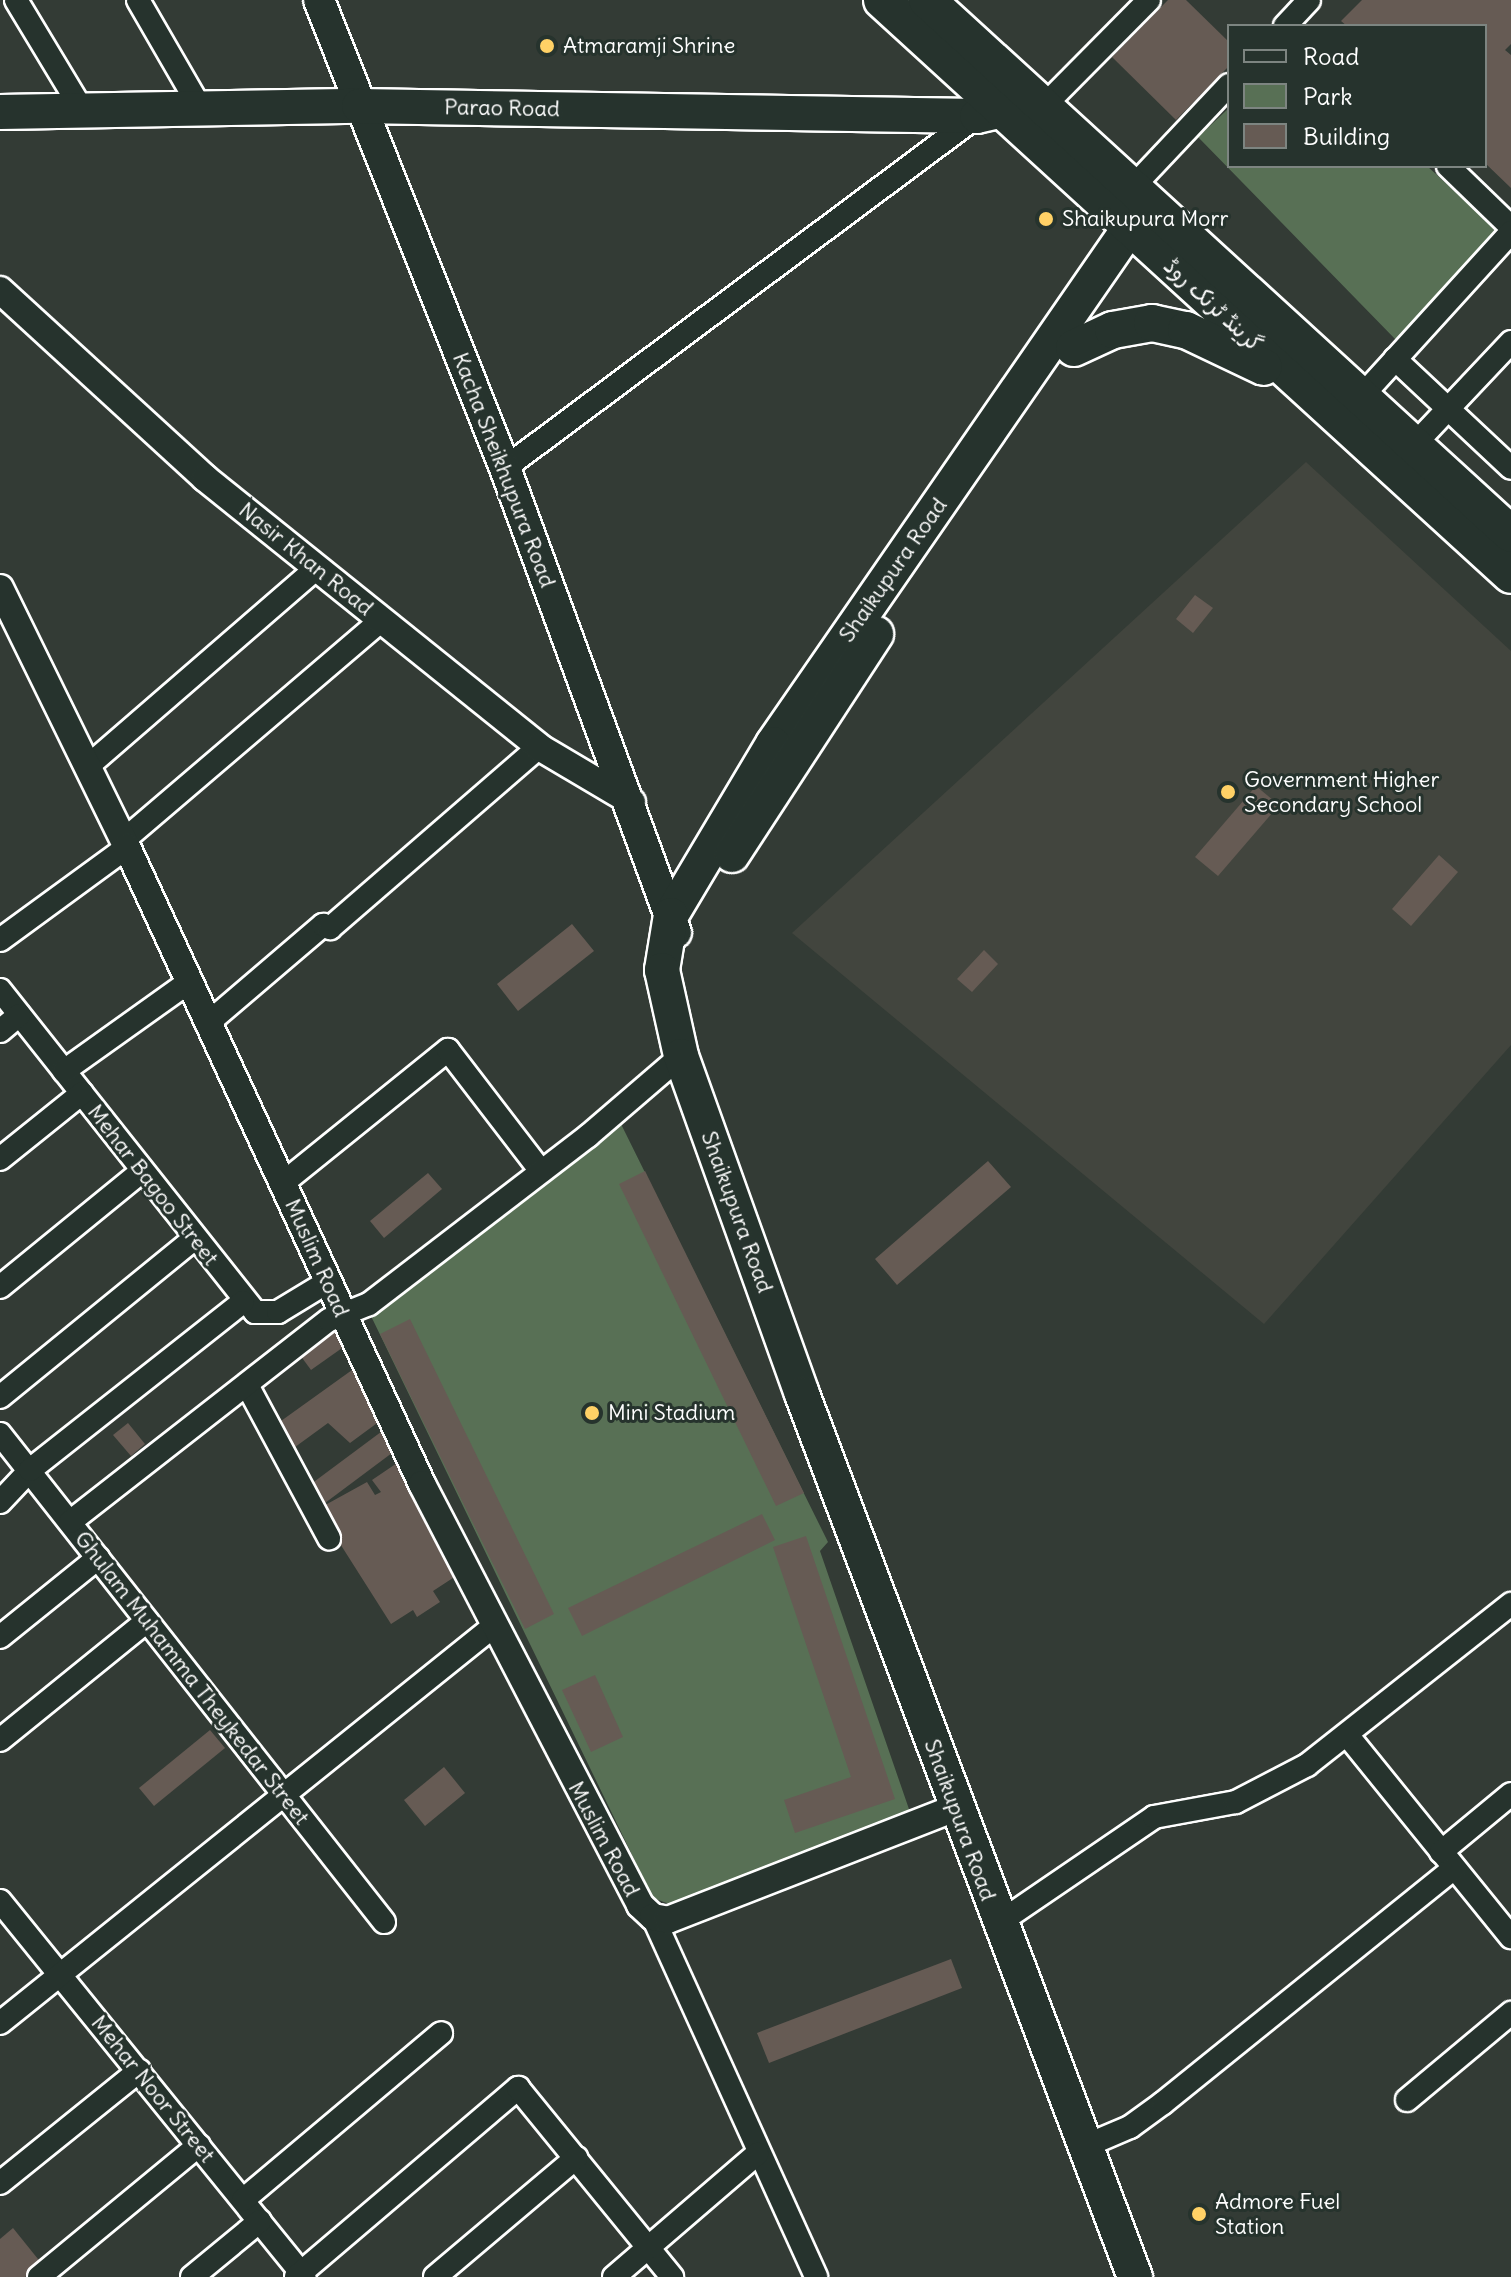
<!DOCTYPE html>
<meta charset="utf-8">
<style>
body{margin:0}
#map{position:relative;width:1511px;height:2277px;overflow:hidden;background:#333b35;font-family:Delius,"Playpen Sans Arabic",sans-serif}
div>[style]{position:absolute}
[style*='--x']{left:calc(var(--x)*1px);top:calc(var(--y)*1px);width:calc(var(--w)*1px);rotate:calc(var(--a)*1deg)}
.built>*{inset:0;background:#42453e}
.green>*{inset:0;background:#587055}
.building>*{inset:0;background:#665b54}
.roads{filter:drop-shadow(2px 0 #fff) drop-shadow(-2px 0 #fff) drop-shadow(0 2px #fff) drop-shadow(0 -2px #fff)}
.minor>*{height:22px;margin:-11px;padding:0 11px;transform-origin:11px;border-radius:11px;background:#26332d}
.tertiary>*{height:26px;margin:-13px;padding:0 13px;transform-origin:13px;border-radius:13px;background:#26332d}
.secondary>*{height:30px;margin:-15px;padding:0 15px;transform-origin:15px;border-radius:15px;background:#26332d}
.primary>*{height:34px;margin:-17px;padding:0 17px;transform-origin:17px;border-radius:17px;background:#26332d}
.trunk>*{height:36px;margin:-18px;padding:0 18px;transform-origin:18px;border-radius:18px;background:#26332d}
.dots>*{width:22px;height:22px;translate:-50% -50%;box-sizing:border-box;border:4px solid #26332d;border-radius:50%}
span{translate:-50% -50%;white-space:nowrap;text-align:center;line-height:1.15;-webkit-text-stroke:6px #26332d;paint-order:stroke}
.poi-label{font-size:22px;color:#fff}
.left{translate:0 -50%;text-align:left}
.street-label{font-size:22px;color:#fff}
.legend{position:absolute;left:1227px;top:24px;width:260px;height:144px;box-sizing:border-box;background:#26332d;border:2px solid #7d8581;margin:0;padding:10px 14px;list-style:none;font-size:24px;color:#fff}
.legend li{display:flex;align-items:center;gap:16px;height:40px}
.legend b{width:40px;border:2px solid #7d8581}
</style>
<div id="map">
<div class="built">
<div style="clip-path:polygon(1306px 462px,1511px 651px,1511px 1045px,1264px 1324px,792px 933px)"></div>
</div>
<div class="green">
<div style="clip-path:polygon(1229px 108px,1229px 166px,1427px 166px,1498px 231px,1397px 341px,1198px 137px)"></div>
<div style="clip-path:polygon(620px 1122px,828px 1542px,820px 1551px,910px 1812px,672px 1905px,653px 1898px,370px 1314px)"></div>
</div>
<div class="building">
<div style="clip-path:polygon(1168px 0,1186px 0,1229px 42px,1229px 66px,1176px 120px,1112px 57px)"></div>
<div style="clip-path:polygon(1362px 0,1511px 0,1511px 44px,1505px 50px,1511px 55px,1511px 188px,1485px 163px,1485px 26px,1347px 26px,1341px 21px)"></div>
<div style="clip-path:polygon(1195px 595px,1213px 608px,1193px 633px,1176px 619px)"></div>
<div style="clip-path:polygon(1256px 786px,1279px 805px,1218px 876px,1195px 857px)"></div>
<div style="clip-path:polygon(1439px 855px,1458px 872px,1411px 926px,1392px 909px)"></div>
<div style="clip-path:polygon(572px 924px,594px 951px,518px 1011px,497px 984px)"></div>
<div style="clip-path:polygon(984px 950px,998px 964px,972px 992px,957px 979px)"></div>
<div style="clip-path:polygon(988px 1161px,1011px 1187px,897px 1285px,875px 1259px)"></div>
<div style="clip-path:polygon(645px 1171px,804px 1493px,776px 1506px,619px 1184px)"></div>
<div style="clip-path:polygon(428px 1173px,442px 1189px,384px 1238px,370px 1221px)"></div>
<div style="clip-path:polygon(410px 1319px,554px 1614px,525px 1629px,380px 1334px)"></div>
<div style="clip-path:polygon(342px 1326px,352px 1341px,311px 1370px,300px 1355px)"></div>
<div style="clip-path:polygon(359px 1365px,384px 1418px,350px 1443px,328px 1423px,291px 1450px,274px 1426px)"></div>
<div style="clip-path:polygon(128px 1423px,145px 1444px,131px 1456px,113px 1435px)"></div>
<div style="clip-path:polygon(389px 1426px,400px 1447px,321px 1506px,307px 1487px)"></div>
<div style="clip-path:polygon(403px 1459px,459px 1574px,433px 1591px,440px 1602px,417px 1617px,413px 1610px,391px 1624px,318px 1509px,367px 1482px,375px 1495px,381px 1492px,372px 1480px)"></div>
<div style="clip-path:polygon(762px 1514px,775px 1540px,582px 1636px,568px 1608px)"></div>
<div style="clip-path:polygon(806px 1536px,895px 1799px,795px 1833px,784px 1800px,851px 1777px,773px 1547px)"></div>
<div style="clip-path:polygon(595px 1675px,623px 1737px,591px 1752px,562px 1690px)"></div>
<div style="clip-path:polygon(210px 1730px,225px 1748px,154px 1806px,139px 1788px)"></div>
<div style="clip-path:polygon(444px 1767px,465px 1793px,425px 1826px,404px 1800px)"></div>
<div style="clip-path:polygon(951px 1959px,962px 1988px,769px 2063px,757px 2033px)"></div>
<div style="clip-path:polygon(13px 2228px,42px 2264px,25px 2277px,0 2277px,0 2239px)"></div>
</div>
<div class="roads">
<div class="minor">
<div style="--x:16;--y:0;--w:130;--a:58.9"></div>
<div style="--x:138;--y:0;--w:126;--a:60"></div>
<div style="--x:1285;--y:26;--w:35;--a:-47"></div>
<div style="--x:1044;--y:106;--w:149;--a:-45.3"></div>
<div style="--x:1448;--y:166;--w:88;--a:44.1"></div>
<div style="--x:1130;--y:190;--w:144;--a:-46.7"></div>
<div style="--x:1395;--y:359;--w:159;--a:43.2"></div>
<div style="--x:1361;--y:397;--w:223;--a:-47.7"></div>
<div style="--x:1413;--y:446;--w:143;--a:-46.7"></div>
<div style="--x:505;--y:468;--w:589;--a:-36.71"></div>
<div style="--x:87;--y:767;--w:304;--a:-40.9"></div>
<div style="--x:124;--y:840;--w:339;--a:-40.5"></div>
<div style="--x:0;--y:940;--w:157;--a:-36.2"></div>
<div style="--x:0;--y:990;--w:411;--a:51.6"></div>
<div style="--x:255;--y:1312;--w:23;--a:0"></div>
<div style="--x:278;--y:1312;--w:60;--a:-31.3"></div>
<div style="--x:207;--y:1024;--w:153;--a:-40.5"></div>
<div style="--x:323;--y:925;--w:8;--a:23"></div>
<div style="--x:330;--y:928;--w:276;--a:-40.9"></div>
<div style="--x:0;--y:1031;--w:25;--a:-40"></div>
<div style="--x:64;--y:1071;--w:153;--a:-35.5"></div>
<div style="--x:0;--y:1159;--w:105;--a:-38.8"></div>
<div style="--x:283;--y:1183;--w:212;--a:-38.9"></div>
<div style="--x:448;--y:1050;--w:153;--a:52.5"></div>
<div style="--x:0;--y:1287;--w:183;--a:-39.2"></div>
<div style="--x:247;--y:1385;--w:174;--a:61.8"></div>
<div style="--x:0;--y:1397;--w:250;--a:-39.2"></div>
<div style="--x:0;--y:1434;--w:621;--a:51.8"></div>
<div style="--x:0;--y:1502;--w:44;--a:-46.8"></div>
<div style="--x:30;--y:1470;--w:271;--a:-38.3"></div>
<div style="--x:70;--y:1522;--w:328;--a:-38"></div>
<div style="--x:329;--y:1320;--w:43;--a:-21.8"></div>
<div style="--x:369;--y:1304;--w:276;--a:-37.5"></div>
<div style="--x:588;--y:1136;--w:123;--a:-40.7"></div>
<div style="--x:0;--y:1637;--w:126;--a:-38.9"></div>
<div style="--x:1348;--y:1736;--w:259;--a:51"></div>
<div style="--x:0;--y:1740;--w:189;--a:-39"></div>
<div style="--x:1441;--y:1852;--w:91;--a:-39.6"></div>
<div style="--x:0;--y:1901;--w:484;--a:51"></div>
<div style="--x:1012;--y:1914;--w:172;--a:-34.3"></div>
<div style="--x:1154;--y:1817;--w:83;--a:-10.4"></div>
<div style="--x:1236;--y:1802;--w:80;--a:-27.5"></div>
<div style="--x:1307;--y:1765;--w:260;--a:-38.3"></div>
<div style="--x:653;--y:1917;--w:395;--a:65.6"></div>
<div style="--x:0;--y:2023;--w:634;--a:-38.79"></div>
<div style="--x:1407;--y:2100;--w:136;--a:-39.9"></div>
<div style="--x:1097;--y:2141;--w:36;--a:-23"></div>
<div style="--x:1130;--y:2127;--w:41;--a:-36"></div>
<div style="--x:1163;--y:2103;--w:374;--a:-38.9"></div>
<div style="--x:0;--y:2183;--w:179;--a:-38.9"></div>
<div style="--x:243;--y:2200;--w:259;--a:-40.1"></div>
<div style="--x:39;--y:2277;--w:207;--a:-39.5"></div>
<div style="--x:192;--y:2277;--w:88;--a:-39.5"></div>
<div style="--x:296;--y:2277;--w:292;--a:-40.4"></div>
<div style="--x:518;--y:2088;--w:244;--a:50.8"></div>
<div style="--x:435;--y:2277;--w:185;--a:-40.2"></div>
<div style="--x:614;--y:2277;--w:189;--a:-40.7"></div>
</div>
<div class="tertiary">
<div style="--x:0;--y:290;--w:278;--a:42.5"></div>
<div style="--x:205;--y:478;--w:429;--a:38.8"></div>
<div style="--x:539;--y:747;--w:108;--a:30.6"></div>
<div style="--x:0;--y:588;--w:288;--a:63.9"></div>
<div style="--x:127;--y:847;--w:702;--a:65.15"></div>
<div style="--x:422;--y:1484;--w:474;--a:62.6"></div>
<div style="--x:640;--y:1905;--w:18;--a:43"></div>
<div style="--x:653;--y:1917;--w:15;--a:11"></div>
<div style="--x:668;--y:1920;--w:308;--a:-21.3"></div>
</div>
<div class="secondary">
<div style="--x:319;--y:0;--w:504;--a:68.33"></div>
<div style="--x:505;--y:468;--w:495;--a:69.8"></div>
</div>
<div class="primary">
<div style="--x:0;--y:112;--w:359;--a:-1"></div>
<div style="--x:359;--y:106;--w:618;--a:0.93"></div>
<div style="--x:977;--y:116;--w:26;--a:-13"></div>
<div style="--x:1130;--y:227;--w:628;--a:124.63"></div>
<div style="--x:773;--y:744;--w:199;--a:120.8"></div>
<div style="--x:671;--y:915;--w:56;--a:99.3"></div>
<div style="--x:662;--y:970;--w:88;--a:77.5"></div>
<div style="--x:681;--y:1056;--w:359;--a:70.3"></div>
<div style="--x:802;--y:1394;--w:944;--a:69.34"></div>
<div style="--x:732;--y:855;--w:264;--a:-56.9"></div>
</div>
<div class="trunk">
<div style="--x:882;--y:0;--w:852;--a:42.43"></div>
<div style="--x:927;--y:0;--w:791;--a:42.44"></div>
<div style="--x:1074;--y:348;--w:43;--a:-24.8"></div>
<div style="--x:1113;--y:330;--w:40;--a:-10"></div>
<div style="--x:1152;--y:323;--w:35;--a:12"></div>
<div style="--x:1186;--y:330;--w:86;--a:25.4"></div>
</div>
</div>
<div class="dots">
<div style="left:547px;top:46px;background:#ffd166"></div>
<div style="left:1046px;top:219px;background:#ffd166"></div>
<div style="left:1228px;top:792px;background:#ffd166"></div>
<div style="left:592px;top:1413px;background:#ffd166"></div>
<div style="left:1199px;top:2214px;background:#ffd166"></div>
</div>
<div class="poi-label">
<span class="left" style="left:563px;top:46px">Atmaramji Shrine</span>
<span class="left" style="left:1062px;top:219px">Shaikupura Morr</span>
<span class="left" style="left:1244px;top:792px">Government Higher<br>Secondary School</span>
<span class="left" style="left:608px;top:1413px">Mini Stadium</span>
<span class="left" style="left:1215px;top:2214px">Admore Fuel<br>Station</span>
</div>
<div class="street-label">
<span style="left:502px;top:108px;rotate:1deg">Parao Road</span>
<span style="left:1213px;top:305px;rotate:43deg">گرینڈ ٹرنک روڈ</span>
<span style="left:504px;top:470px;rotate:69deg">Kacha Sheikhupura Road</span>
<span style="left:306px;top:559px;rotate:39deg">Nasir Khan Road</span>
<span style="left:893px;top:570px;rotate:-55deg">Shaikupura Road</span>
<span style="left:153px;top:1185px;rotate:52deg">Mehar Bagoo Street</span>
<span style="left:737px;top:1212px;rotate:70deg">Shaikupura Road</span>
<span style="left:317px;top:1258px;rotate:66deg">Muslim Road</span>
<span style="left:192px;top:1678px;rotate:52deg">Ghulam Muhamma Theykedar Street</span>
<span style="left:960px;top:1820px;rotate:70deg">Shaikupura Road</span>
<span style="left:604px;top:1839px;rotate:62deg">Muslim Road</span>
<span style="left:153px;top:2089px;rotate:51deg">Mehar Noor Street</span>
</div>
<ul class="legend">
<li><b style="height:10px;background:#26332d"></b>Road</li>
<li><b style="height:22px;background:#587055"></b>Park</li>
<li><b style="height:22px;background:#665b54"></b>Building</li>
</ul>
</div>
